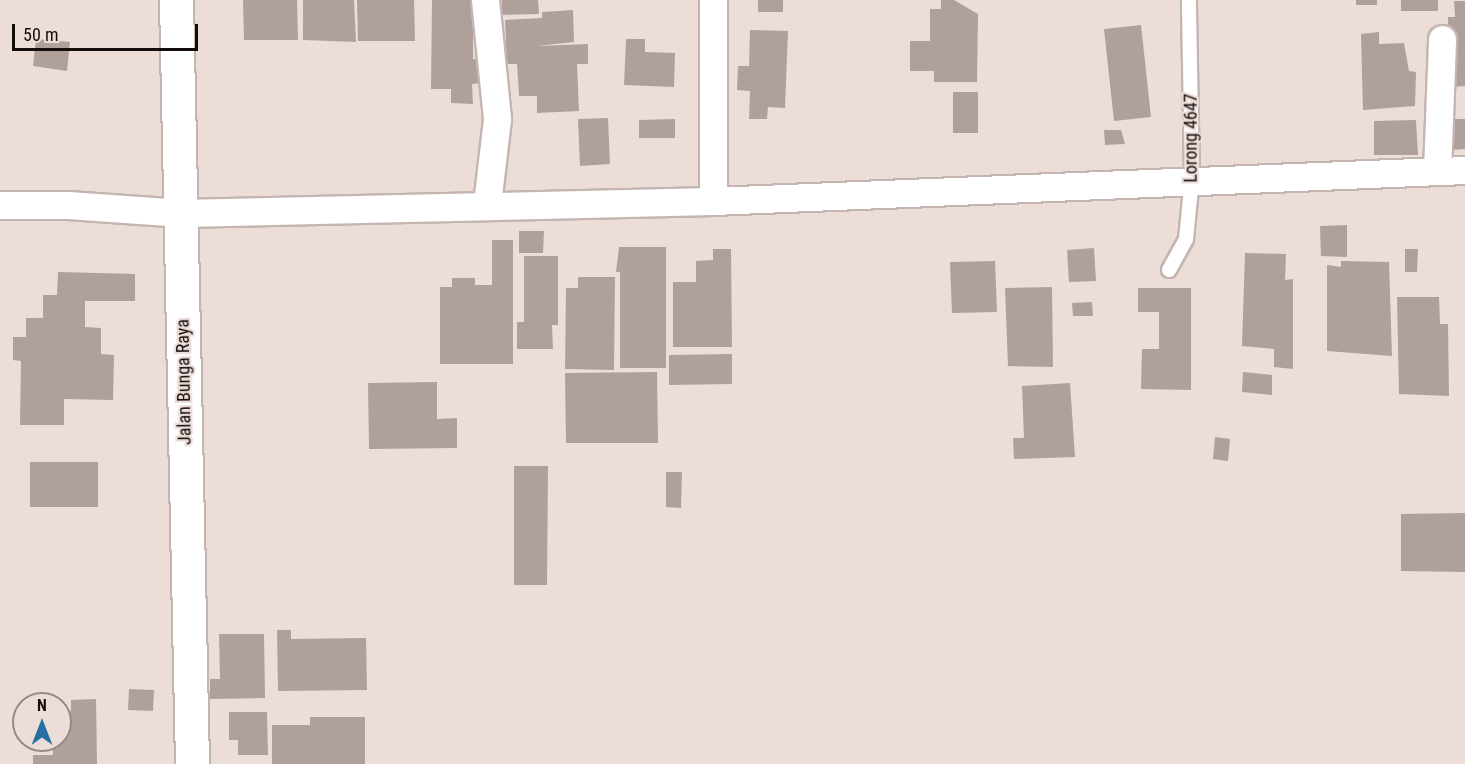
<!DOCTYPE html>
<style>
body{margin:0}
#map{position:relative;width:1465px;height:764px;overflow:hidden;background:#edddd9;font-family:"Roboto Condensed",sans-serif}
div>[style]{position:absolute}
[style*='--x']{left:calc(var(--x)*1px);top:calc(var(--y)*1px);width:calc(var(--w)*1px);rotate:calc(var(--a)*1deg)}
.building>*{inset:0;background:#afa09c}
.roads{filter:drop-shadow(2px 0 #c4b5b1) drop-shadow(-2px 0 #c4b5b1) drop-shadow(0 2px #c4b5b1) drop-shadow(0 -2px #c4b5b1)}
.service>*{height:14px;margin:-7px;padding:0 7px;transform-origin:7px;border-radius:7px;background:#fff}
.minor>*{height:27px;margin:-13.5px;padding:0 13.5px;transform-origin:13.5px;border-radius:13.5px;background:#fff}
.tertiary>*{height:33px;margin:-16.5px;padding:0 16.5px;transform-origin:16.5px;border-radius:16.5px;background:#fff}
span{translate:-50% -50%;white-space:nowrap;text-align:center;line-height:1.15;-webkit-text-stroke:4.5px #edddd9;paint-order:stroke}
.street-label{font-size:18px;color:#130e0c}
.north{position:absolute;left:12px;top:692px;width:60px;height:60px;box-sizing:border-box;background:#edddd9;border:2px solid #968a87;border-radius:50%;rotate:0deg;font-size:16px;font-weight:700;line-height:24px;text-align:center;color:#130e0c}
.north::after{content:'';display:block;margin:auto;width:21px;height:27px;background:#276fa3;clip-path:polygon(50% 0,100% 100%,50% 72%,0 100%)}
.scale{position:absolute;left:12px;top:24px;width:186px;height:27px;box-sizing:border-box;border:3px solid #130e0c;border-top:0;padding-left:8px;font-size:18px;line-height:21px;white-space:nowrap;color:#130e0c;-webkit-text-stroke:4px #edddd9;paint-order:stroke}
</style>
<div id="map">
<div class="building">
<div style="clip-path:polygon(243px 0,297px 0,298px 40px,244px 40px)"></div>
<div style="clip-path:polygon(303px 0,354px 0,356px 42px,303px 40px)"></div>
<div style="clip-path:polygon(357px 0,414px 0,415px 41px,358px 41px)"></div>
<div style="clip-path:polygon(432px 0,473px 0,473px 59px,483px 60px,482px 83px,472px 84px,473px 104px,451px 103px,451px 89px,431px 89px)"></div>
<div style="clip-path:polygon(502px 0,538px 0,539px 14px,502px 15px)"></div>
<div style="clip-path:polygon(758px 0,783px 0,783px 12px,758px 12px)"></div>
<div style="clip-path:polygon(941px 0,954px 0,978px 14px,977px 82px,934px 82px,934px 71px,910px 71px,910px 41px,930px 41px,930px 9px,941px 9px)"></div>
<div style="clip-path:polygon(1356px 0,1377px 0,1377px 5px,1356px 5px)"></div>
<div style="clip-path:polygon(1401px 0,1438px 0,1438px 11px,1401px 11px)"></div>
<div style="clip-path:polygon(1454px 1px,1465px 1px,1465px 86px,1449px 87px,1448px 17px,1455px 17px)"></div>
<div style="clip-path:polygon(573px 10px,574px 42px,536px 46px,588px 44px,588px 64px,577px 64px,579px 111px,537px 113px,537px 96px,519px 96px,517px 64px,507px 64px,505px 20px,542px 18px,542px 12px)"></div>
<div style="clip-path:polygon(1141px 25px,1151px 117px,1114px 121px,1104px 29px)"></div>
<div style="clip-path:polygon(750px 30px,788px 31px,785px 108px,768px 107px,767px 119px,749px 119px,750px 91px,737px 90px,738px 66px,749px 66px)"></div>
<div style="clip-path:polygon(1379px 32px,1379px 44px,1404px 43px,1409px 71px,1416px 72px,1415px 106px,1363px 110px,1361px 34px)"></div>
<div style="clip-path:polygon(36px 39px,70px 42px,67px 71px,33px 66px)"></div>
<div style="clip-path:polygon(626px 39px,645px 39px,645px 52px,675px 53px,674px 87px,624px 85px)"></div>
<div style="clip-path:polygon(953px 92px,978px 92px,978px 133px,953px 133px)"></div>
<div style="clip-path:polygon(608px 118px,610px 164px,580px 166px,578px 119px)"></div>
<div style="clip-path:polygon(675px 119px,675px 138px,639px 138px,639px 120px)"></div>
<div style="clip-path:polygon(1451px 119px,1465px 119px,1465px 149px,1451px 150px)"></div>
<div style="clip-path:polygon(1416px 120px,1418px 155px,1374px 155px,1374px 121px)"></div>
<div style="clip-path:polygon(1104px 130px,1121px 130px,1125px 144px,1105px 145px)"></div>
<div style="clip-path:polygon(1347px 225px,1347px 257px,1321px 256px,1320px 226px)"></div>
<div style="clip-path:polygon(519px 231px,544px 231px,543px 253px,519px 253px)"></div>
<div style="clip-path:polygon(492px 240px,513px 240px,513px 364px,440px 364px,440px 287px,452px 287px,452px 278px,475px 278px,475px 285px,492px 285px)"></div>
<div style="clip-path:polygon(619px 247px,666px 247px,666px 368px,620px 368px,620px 272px,616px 272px)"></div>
<div style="clip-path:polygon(1094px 248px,1096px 281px,1069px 282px,1067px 250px)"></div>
<div style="clip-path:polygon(713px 249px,731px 249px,732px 347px,673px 347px,673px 282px,696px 282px,696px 261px,713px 260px)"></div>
<div style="clip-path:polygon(1405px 249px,1418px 249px,1417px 272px,1405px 272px)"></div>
<div style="clip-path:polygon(1245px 253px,1286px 254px,1285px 280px,1293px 279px,1293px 369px,1274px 367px,1274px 349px,1242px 346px)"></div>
<div style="clip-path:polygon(524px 256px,558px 256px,558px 325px,552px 325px,553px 349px,517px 349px,517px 322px,524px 322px)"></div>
<div style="clip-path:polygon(995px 261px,997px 312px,952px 313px,950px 262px)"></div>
<div style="clip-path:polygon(1341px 261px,1389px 262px,1392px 356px,1327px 351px,1327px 265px,1341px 267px)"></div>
<div style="clip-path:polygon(58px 272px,135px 274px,135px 301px,85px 301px,85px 327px,101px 328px,101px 354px,114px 355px,113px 400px,64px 399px,64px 425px,20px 425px,21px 361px,13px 360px,13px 337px,26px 337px,26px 318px,43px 318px,43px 295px,57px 295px)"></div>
<div style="clip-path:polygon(578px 277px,615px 277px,614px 370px,565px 369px,566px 288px,578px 288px)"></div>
<div style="clip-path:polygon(1052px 287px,1053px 367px,1008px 366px,1005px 288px)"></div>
<div style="clip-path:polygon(1138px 288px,1191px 288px,1191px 390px,1141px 389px,1142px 349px,1159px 349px,1159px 312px,1138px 312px)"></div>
<div style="clip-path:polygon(1397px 297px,1439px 297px,1440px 324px,1448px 324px,1449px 396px,1399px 394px)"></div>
<div style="clip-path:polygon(1092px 302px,1093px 316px,1073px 316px,1072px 303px)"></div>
<div style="clip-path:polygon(732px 354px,732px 384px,669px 385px,669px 355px)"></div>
<div style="clip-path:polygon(657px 372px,658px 443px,566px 443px,565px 373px)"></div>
<div style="clip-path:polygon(1243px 372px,1272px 375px,1272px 395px,1242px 392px)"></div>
<div style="clip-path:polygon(437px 382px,437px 419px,457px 418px,457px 448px,369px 449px,368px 383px)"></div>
<div style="clip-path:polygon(1070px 383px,1075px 457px,1014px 459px,1013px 438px,1024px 438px,1022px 386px)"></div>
<div style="clip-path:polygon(1215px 437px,1230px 439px,1228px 461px,1213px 459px)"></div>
<div style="clip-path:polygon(30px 462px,98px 462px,98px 507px,30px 507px)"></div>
<div style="clip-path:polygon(514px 466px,548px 466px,547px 585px,514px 585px)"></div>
<div style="clip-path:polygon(666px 472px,682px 472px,681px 508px,666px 507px)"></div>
<div style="clip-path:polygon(1465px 513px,1465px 572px,1401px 571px,1401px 514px)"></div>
<div style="clip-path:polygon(277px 630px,291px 630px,291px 639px,366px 638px,367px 690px,278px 691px)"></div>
<div style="clip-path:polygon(219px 634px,264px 634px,265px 698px,210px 699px,210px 679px,220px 679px)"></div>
<div style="clip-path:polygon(129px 689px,154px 690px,153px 711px,128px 710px)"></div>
<div style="clip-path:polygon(96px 699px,97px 764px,33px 764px,33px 755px,53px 755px,52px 740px,60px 740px,60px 712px,71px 711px,71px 700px)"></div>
<div style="clip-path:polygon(229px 712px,267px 712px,268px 755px,238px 755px,238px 740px,229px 740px)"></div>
<div style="clip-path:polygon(310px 717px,365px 717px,365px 764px,272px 764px,272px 725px,310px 725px)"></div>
</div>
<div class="roads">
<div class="service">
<div style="--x:1169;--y:270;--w:35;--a:-61"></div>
<div style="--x:1186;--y:239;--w:60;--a:-84.3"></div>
<div style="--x:1192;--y:179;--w:179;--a:-91"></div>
</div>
<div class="minor">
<div style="--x:485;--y:0;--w:120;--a:84.2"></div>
<div style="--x:497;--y:119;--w:86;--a:96.7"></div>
<div style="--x:713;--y:0;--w:201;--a:90"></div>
<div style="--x:1437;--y:171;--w:132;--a:-87.8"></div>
<div style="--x:0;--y:205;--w:68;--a:0"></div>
<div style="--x:68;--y:205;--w:114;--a:4"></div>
<div style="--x:182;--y:213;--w:531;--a:-1.29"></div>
<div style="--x:713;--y:201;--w:753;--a:-2.36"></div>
</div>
<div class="tertiary">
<div style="--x:176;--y:0;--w:764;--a:88.8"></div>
</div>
</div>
<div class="street-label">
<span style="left:1191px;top:138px;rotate:-90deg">Lorong 4647</span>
<span style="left:184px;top:382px;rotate:-91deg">Jalan Bunga Raya</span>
</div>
<div class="north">N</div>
<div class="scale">50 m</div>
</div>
